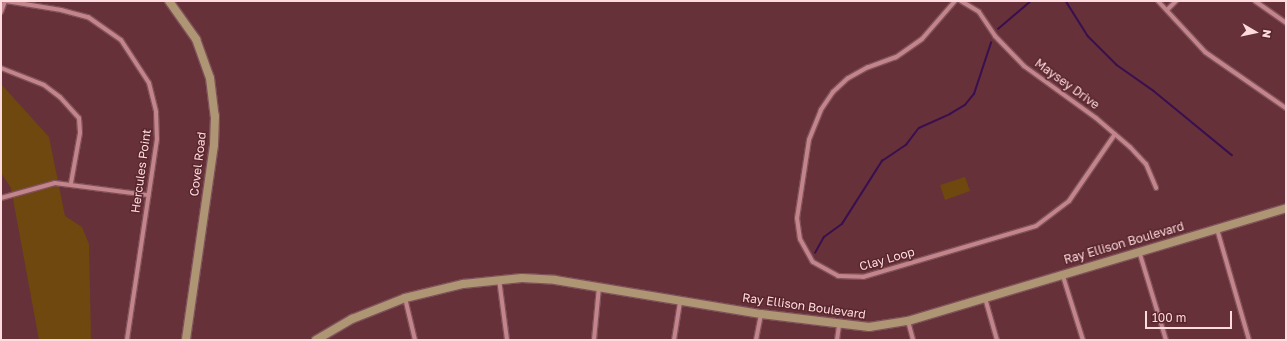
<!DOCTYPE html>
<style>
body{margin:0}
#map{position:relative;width:1287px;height:341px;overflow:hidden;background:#663139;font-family:"Golos Text",sans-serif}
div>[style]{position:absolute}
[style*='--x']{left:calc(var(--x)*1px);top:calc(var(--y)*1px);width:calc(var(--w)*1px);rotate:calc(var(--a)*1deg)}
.green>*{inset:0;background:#6e480f}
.stream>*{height:1.5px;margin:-0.75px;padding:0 0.75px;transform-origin:0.75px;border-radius:0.75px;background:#3a0f4f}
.roads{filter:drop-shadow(1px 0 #7f5159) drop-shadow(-1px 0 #7f5159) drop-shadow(0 1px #7f5159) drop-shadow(0 -1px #7f5159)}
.street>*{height:4px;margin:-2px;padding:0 2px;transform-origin:2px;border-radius:2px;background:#c3858b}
.secondary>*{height:8px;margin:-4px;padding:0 4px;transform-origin:4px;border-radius:4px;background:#ae9574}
span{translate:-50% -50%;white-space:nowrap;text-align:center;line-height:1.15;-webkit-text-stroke:3px #5a262e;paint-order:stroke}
.street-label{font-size:12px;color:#fedbde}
.frame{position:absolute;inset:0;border:2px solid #fedbde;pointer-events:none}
.north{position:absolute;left:1235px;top:12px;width:40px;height:40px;-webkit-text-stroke:3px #5a262e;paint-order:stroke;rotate:99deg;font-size:11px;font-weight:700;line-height:16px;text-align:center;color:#fedbde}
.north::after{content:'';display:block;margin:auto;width:14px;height:18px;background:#fedbde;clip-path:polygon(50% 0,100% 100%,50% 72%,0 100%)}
.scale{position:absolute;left:1145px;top:311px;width:87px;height:18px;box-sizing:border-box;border:2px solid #fedbde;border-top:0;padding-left:5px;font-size:12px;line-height:14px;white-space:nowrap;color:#fedbde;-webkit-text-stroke:3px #5a262e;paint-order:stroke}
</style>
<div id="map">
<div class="green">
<div style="clip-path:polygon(1px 84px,49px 137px,65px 216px,82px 227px,89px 244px,91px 340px,39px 340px,11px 188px,1px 173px)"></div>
<div style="clip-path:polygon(965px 177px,970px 191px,945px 200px,940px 185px)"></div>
</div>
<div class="stream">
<div style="--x:1066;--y:1;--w:41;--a:57.8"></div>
<div style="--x:1088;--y:36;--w:41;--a:45"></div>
<div style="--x:1117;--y:65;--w:45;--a:35.1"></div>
<div style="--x:1154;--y:91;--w:101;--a:39.4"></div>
<div style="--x:998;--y:29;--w:43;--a:-40.3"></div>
<div style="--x:815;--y:253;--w:18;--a:-61"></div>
<div style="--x:824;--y:237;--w:22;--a:-36"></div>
<div style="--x:842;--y:224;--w:75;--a:-57.6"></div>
<div style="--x:882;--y:161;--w:29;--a:-34"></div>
<div style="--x:906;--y:145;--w:21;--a:-53"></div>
<div style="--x:919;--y:128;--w:34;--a:-24"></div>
<div style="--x:950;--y:114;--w:17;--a:-31"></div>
<div style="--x:965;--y:105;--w:14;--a:-51"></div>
<div style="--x:974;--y:94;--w:54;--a:-71.6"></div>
</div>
<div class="roads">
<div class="street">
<div style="--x:6;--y:1;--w:56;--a:9.3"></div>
<div style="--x:61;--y:10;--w:28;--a:15"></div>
<div style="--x:88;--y:17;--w:40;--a:34.9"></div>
<div style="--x:121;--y:40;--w:51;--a:56.9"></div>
<div style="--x:149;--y:83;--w:30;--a:76"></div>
<div style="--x:156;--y:112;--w:27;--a:88"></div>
<div style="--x:157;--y:139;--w:203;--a:98.5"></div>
<div style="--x:955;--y:1;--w:50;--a:131"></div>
<div style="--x:922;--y:39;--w:32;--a:145"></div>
<div style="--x:896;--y:57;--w:30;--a:160"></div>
<div style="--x:868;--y:67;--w:23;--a:151"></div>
<div style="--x:848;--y:78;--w:21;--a:137"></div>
<div style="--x:833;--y:92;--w:22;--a:124"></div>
<div style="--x:821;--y:110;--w:32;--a:112"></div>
<div style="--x:809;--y:140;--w:79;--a:98.7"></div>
<div style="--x:797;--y:218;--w:21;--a:82"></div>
<div style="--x:800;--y:239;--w:26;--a:61"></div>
<div style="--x:813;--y:262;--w:29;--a:29"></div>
<div style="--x:838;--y:276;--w:25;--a:2"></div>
<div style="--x:863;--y:277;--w:180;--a:-16.4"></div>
<div style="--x:1036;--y:226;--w:41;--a:-37.1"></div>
<div style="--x:1069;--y:201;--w:81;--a:-55.5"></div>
<div style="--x:961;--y:1;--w:21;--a:31"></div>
<div style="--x:979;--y:12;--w:29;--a:56"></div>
<div style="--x:995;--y:36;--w:42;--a:46"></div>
<div style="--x:1024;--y:66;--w:89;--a:35.8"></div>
<div style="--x:1096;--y:118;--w:45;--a:40.5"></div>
<div style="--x:1130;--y:147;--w:23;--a:47"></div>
<div style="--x:1146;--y:164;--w:26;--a:67"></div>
<div style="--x:1158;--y:1;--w:69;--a:47.3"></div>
<div style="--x:1205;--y:52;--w:98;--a:34.7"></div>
<div style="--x:1255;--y:1;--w:38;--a:35"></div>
<div style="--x:1167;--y:10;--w:13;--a:-45"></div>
<div style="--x:1;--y:12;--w:12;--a:-70"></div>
<div style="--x:1;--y:68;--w:46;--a:21.6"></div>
<div style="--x:44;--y:85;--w:20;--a:37"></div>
<div style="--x:60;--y:97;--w:28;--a:48"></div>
<div style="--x:79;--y:118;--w:15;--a:86"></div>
<div style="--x:80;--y:133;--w:51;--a:100.2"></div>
<div style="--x:1;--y:198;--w:56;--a:-15.5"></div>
<div style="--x:55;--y:183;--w:94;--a:7.4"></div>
<div style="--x:1217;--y:229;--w:116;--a:73.9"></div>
<div style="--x:1139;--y:251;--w:93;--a:73.1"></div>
<div style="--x:1062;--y:273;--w:70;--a:72.6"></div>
<div style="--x:499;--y:279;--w:62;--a:82.5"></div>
<div style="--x:405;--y:298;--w:43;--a:76.6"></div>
<div style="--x:985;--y:298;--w:44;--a:74.1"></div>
<div style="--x:908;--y:321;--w:20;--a:75"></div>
<div style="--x:594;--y:340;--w:53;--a:-84.6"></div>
<div style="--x:674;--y:340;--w:39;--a:-81"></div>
<div style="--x:756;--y:340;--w:26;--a:-79"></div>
<div style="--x:837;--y:340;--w:15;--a:-82"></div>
</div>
<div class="secondary">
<div style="--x:169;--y:1;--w:47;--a:54.6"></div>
<div style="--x:196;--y:39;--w:41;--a:70.3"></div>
<div style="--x:210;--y:78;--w:38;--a:83"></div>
<div style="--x:215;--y:116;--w:29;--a:92"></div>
<div style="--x:214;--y:145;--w:197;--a:98.2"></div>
<div style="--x:316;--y:340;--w:42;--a:-30.3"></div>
<div style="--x:352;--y:319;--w:57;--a:-21.6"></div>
<div style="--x:405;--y:298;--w:60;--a:-13.6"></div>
<div style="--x:463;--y:284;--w:59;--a:-5.8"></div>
<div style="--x:522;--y:278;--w:33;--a:3"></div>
<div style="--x:555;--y:280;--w:209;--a:9.4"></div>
<div style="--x:761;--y:314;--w:109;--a:6.9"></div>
<div style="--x:869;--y:327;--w:39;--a:-9"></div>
<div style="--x:908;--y:321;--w:395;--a:-16.6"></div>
</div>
</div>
<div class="street-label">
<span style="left:1067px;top:84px;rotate:36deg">Maysey Drive</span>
<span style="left:198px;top:164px;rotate:-83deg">Covel Road</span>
<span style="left:141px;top:171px;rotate:-82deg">Hercules Point</span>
<span style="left:1124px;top:243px;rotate:-16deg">Ray Ellison Boulevard</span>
<span style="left:887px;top:259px;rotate:-16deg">Clay Loop</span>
<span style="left:804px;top:306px;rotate:8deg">Ray Ellison Boulevard</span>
</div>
<div class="frame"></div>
<div class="north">N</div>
<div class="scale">100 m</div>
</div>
